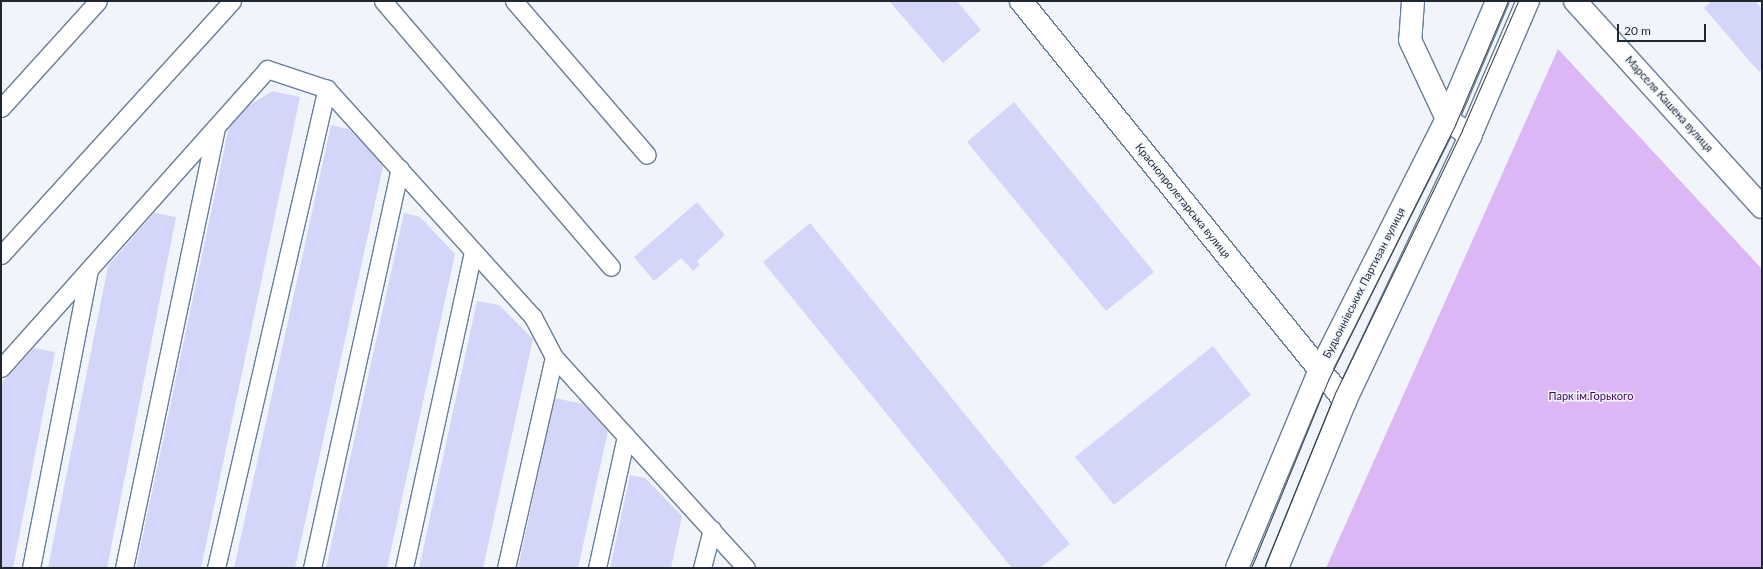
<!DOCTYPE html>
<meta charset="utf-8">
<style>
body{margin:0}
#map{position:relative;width:1763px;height:569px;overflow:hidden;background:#f1f5fb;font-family:Lato,sans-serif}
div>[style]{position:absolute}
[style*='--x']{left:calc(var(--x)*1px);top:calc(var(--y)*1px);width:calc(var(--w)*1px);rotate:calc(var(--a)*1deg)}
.green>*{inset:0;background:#dcb7f6}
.building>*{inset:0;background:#d3d6f8}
.roads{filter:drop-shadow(1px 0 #687e97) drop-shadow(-1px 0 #687e97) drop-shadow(0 1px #687e97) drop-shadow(0 -1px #687e97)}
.service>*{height:17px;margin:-8.5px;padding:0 8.5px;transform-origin:8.5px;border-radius:8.5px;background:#fff}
.minor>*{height:22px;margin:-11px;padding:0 11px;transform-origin:11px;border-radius:11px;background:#fff}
.secondary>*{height:22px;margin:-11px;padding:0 11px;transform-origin:11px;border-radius:11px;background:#fff}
.tram>*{height:1px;margin:-0.5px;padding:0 0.5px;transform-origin:0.5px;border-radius:0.5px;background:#373f49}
span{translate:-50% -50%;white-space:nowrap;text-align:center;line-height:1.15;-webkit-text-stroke:3px #f1f5fb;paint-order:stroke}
.street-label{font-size:11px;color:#1f2832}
.park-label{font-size:11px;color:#3f005d}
.frame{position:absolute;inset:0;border:2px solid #1f2832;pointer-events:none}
.scale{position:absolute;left:1617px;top:24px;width:89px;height:18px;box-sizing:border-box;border:2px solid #1f2832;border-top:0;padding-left:5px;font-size:12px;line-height:14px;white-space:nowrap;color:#1f2832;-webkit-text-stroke:3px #f1f5fb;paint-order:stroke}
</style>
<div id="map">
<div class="green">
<div style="clip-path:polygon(1558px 49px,1762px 269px,1762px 568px,1326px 568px)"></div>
</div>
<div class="building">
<div style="clip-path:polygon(889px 1px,957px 1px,981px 30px,943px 63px)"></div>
<div style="clip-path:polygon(1712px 1px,1755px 1px,1762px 9px,1762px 69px,1759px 72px,1704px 8px)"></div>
<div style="clip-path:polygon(272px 91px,300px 97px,201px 568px,136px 568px,231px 117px)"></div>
<div style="clip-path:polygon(1014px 102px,1154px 272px,1106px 311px,967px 142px)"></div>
<div style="clip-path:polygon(331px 125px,348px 129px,384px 162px,295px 568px,234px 568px)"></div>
<div style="clip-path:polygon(697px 202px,725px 235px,697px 261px,700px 265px,693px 271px,681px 258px,654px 281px,634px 257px)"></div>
<div style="clip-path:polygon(154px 213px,176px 217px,107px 568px,48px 568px,108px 266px)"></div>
<div style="clip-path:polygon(404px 213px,420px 217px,455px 254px,387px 568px,326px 568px)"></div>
<div style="clip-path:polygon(810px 223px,1070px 544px,1040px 568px,1012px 568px,763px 262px)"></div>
<div style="clip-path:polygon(477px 301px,499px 305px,533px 339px,483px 568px,419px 568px)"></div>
<div style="clip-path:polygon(1213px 346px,1251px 395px,1114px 505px,1075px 457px)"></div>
<div style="clip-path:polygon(34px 348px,55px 352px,13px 568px,1px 568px,1px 384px)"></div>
<div style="clip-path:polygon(555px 398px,583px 404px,608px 431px,578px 568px,518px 568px)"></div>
<div style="clip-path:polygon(630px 475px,645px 478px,682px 516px,671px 568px,610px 568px)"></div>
</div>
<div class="roads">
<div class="service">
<div style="--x:383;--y:1;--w:350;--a:49.4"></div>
<div style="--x:514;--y:1;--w:203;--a:49.2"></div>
<div style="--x:1;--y:108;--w:144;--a:-47.8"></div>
<div style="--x:1;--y:255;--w:343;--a:-47.7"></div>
<div style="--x:1;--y:368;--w:400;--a:-48.3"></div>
<div style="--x:267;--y:69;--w:63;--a:18.4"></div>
<div style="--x:327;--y:89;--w:307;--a:47.9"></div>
<div style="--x:533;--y:317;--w:45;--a:62.3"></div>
<div style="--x:554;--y:357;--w:285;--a:47.7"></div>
<div style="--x:31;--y:568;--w:304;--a:-79"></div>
<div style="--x:124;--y:568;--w:450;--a:-78.2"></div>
<div style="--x:216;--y:568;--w:492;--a:-77"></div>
<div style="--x:312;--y:568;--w:409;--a:-77.6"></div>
<div style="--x:404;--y:568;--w:324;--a:-77.7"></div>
<div style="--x:506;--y:568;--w:216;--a:-77.2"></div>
<div style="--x:597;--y:568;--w:135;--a:-77.6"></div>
<div style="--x:702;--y:568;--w:40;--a:-75.6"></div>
</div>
<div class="minor">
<div style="--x:1021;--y:1;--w:515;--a:50.99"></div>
<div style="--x:1413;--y:1;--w:39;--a:94"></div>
<div style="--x:1410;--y:40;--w:87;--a:64.9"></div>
<div style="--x:1447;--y:119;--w:29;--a:36"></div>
<div style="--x:1575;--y:1;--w:278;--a:47.8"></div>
</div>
<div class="secondary">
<div style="--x:1237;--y:568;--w:215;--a:-67.3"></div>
<div style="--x:1320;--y:370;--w:281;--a:-63.2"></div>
<div style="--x:1447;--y:119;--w:128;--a:-67"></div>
<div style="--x:1277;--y:568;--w:180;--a:-67.8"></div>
<div style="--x:1345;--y:401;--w:293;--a:-64.7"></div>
<div style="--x:1470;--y:136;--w:147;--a:-66.8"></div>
</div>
</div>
<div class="tram">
<div style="--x:1251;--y:568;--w:203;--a:-67.7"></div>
<div style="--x:1328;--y:380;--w:285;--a:-63.5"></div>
<div style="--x:1455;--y:125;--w:135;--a:-66.9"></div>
<div style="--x:1264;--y:568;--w:191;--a:-67.9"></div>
<div style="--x:1336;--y:391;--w:290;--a:-64.2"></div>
<div style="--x:1462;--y:130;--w:141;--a:-66.5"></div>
</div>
<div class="street-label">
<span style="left:1669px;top:104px;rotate:48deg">Марселя Кашена вулиця</span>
<span style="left:1183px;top:201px;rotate:51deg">Краснопролетарська вулиця</span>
<span style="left:1364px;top:283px;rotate:-63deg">Будьоннівських Партизан вулиця</span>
</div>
<div class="park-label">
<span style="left:1591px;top:396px">Парк iм.Горького</span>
</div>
<div class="frame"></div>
<div class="scale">20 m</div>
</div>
